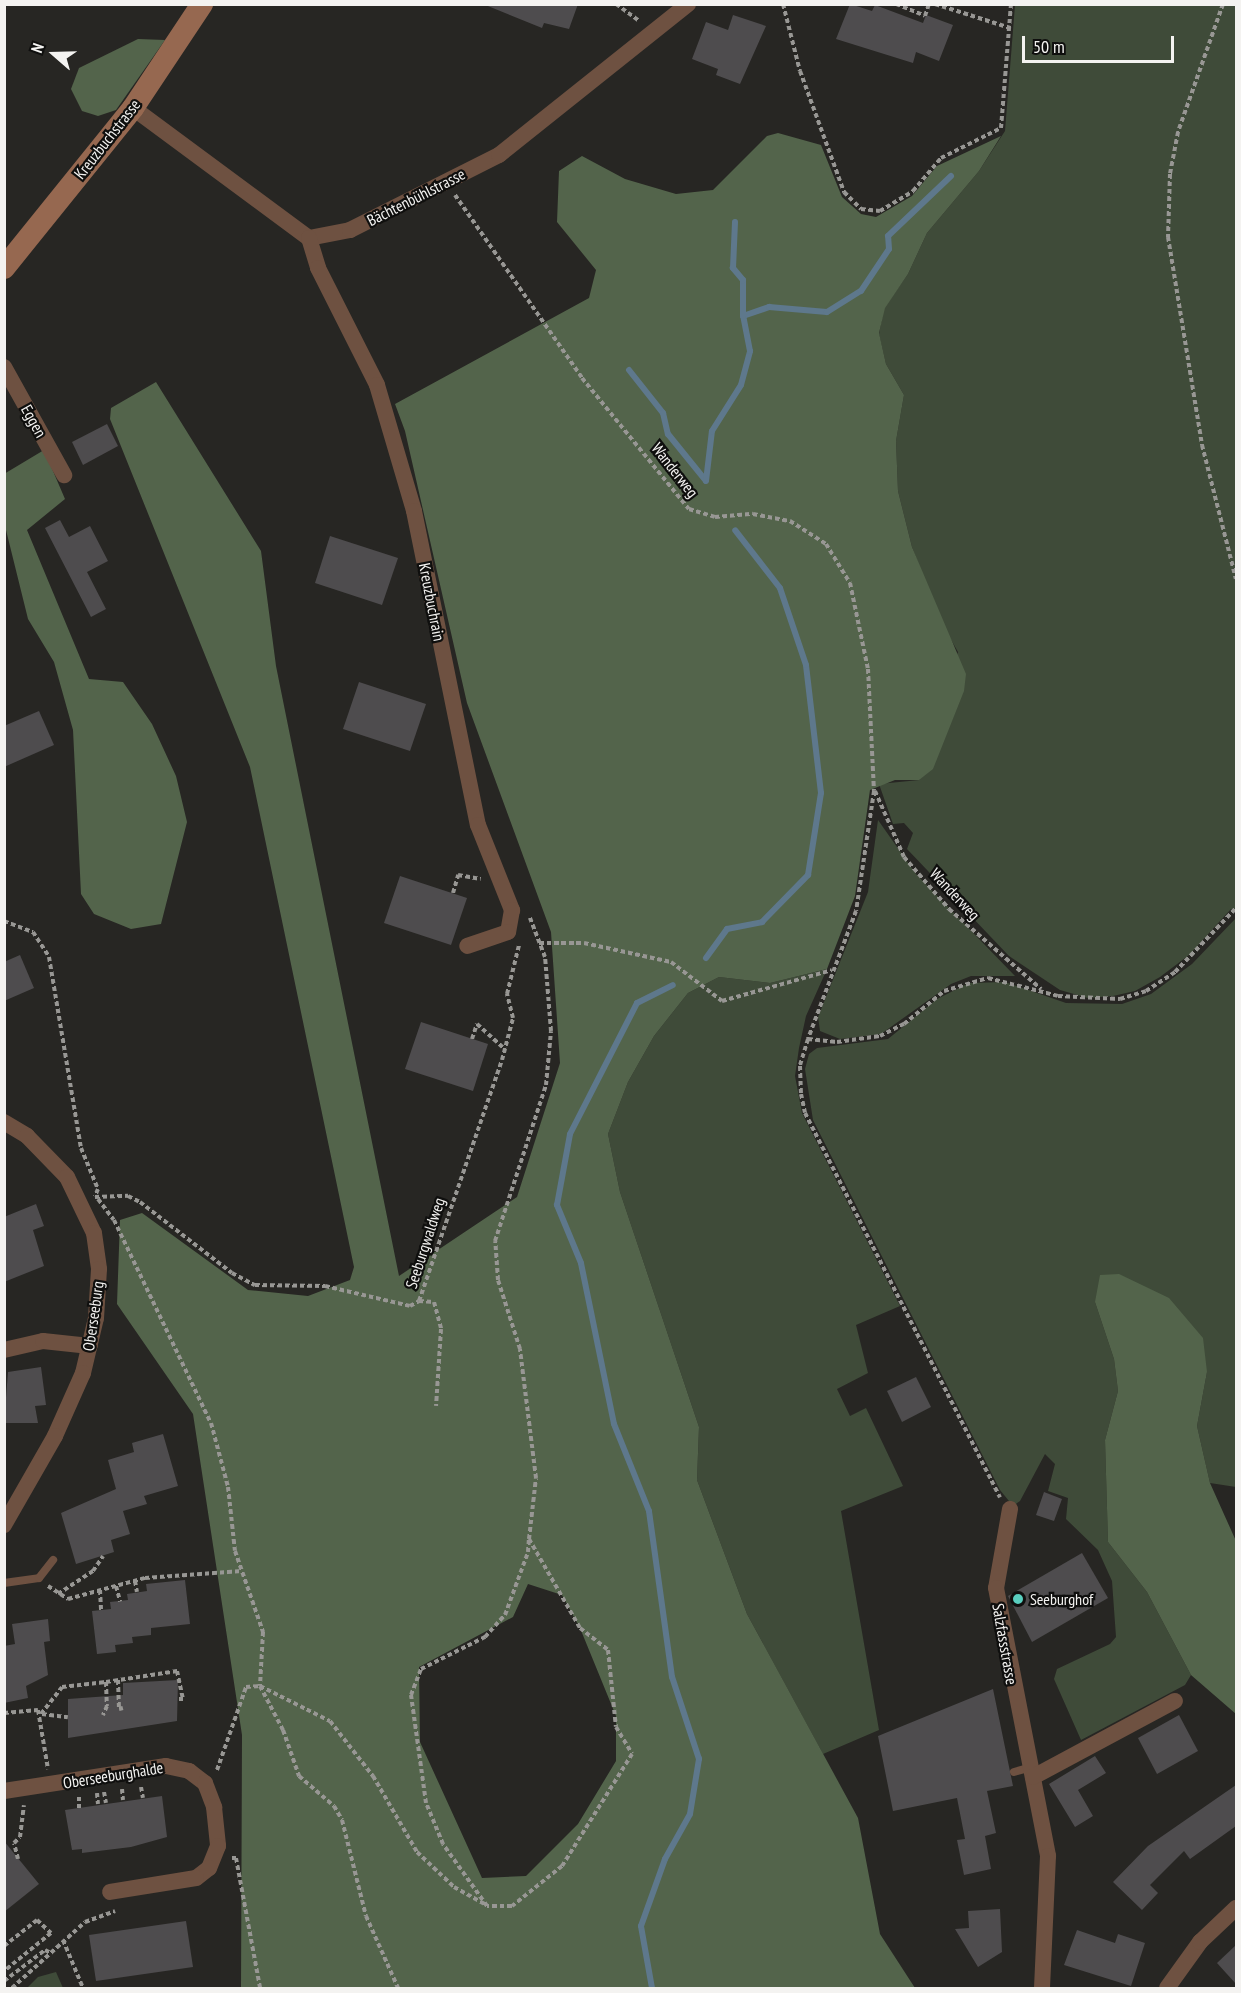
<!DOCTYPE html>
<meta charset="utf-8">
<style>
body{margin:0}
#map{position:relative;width:1241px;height:1993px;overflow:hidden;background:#272623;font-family:"PT Sans Narrow",sans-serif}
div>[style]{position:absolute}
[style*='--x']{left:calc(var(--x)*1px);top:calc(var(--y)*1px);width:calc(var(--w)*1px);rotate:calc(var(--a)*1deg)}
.green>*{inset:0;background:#3f4b39}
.forest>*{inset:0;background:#53644b}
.stream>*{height:6px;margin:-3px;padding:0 3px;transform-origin:3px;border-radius:3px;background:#5e788c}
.building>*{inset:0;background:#4e4c4e}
.path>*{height:4px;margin-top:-2px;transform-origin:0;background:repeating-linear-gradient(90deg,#989794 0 4.5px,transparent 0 7.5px)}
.lane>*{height:8px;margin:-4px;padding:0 4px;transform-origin:4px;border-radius:4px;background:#6e5141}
.street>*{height:16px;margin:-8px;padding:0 8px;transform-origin:8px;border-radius:8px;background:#6e5141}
.secondary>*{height:22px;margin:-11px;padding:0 11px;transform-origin:11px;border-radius:11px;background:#966850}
.dots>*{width:16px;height:16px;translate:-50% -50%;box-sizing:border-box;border:3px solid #0f0f0e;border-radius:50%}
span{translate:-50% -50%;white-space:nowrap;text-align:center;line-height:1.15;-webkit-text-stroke:4.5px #0f0f0e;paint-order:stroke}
.street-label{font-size:16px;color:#f4f3f1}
.poi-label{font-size:16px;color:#f4f3f1}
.left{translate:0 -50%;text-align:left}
.frame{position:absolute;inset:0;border:6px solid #f4f3f1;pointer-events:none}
.north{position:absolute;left:24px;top:24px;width:60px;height:60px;-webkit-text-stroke:4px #0f0f0e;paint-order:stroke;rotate:290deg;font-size:16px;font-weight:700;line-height:24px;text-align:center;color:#f4f3f1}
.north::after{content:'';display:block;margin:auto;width:21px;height:27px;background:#f4f3f1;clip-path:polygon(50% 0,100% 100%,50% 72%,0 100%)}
.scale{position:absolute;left:1022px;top:36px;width:152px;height:27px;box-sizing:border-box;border:3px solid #f4f3f1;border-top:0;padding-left:8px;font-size:18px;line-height:21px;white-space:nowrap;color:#f4f3f1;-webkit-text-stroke:4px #0f0f0e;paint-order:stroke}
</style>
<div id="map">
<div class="green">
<div style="clip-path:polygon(1015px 5px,1236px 5px,1236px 912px,1231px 909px,1189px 955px,1160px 977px,1135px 991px,1113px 996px,1088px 998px,1060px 990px,1009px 956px,907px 849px,913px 833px,904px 823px,893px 824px,879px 784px,919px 780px,958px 652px,941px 622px,912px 547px,898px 491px,896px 441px,904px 395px,886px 364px,879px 334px,884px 308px,908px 274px,927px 233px,979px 171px,1005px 131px)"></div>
<div style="clip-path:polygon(878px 820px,916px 874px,1015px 976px,971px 976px,951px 984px,881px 1034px,840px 1039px,820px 1031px,818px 1017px,868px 892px)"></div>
<div style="clip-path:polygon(1236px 918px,1236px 1487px,1210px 1483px,1197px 1426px,1207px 1372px,1095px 1302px,1114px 1359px,1118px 1391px,1105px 1440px,1108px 1542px,1147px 1592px,1191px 1675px,1185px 1685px,1081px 1740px,1054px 1679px,1057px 1669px,1110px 1644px,1116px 1637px,1112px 1581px,1098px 1550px,1066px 1519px,1068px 1498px,1048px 1491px,1055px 1464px,1045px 1454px,1020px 1501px,1013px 1506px,1000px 1490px,813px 1120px,805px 1069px,809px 1054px,817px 1048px,888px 1039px,937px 999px,969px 983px,1005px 982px,1066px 1003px,1122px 1004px,1151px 994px,1192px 964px)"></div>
<div style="clip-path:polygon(827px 969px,806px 1016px,799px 1048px,795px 1076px,802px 1113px,900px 1306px,856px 1325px,868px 1373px,837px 1389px,850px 1416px,866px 1408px,903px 1486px,841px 1511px,879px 1730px,823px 1754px,747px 1614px,697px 1480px,699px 1427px,620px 1192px,608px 1134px,628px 1082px,654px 1036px,688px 993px,719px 977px,770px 983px)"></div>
<div style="clip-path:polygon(56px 1972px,63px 1988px,27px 1988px,38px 1977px)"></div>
</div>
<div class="forest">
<div style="clip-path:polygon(138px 39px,165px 40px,116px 110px,98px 116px,82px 111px,71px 89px,79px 68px)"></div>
<div style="clip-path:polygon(evenodd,778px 133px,821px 145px,842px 197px,861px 214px,876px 217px,912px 196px,937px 166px,1001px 136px,979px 171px,927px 233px,908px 274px,885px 308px,879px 333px,886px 364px,904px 395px,896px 441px,898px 491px,912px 547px,966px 674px,964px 691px,933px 769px,919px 780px,895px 780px,870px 790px,855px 896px,827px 969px,770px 983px,719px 977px,688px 993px,654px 1036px,628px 1082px,608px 1134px,620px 1192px,699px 1427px,697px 1480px,747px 1614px,858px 1818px,880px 1934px,915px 1988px,241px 1988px,242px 1735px,193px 1414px,117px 1304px,120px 1220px,142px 1213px,248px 1290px,308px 1296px,350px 1280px,354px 1267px,250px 767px,110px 419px,111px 408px,156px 382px,261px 551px,276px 666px,399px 1276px,517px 1197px,560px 1063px,551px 932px,467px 703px,405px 431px,395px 404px,589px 298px,596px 270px,557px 222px,559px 171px,582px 156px,625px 179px,676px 194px,713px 190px,767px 136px,778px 133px,528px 1584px,562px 1595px,580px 1628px,616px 1716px,616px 1761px,578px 1824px,526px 1876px,482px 1878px,420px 1742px,419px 1667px,513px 1617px,528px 1584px)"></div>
<div style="clip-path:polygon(44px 450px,65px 499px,27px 530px,89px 679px,123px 682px,152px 724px,176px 776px,187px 822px,161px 924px,131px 929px,94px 914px,81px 894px,73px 730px,54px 662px,28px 619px,5px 526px,4px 474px)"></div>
<div style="clip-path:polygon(1119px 1274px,1169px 1298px,1203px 1338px,1207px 1372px,1197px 1426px,1210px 1483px,1236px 1541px,1236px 1714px,1191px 1675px,1147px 1592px,1108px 1542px,1105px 1440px,1118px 1391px,1114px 1359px,1095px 1302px,1100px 1275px)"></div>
</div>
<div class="stream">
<div style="--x:743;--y:316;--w:28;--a:-19"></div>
<div style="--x:769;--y:307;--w:58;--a:4.9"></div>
<div style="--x:827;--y:312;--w:40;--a:-32"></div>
<div style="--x:861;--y:291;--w:50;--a:-56.3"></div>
<div style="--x:889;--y:249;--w:13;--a:-94"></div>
<div style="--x:888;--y:236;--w:87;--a:-43.6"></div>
<div style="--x:629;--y:370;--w:55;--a:51.7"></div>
<div style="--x:663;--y:413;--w:22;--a:77"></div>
<div style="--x:668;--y:434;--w:60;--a:51"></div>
<div style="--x:706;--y:481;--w:50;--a:-83.2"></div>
<div style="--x:712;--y:431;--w:54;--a:-57.8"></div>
<div style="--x:741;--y:385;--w:35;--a:-75"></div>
<div style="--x:750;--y:351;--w:36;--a:-101"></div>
<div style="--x:743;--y:316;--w:36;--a:-90"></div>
<div style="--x:743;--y:280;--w:16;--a:-130"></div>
<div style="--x:733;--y:268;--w:46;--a:-87.5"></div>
<div style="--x:706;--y:958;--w:36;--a:-54"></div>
<div style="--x:727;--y:929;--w:36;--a:-11"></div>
<div style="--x:762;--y:922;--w:66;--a:-45.6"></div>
<div style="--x:808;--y:875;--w:83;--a:-81"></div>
<div style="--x:821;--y:793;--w:129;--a:-96.7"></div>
<div style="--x:806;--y:665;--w:81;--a:-108.7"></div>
<div style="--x:780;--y:588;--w:73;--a:-127.8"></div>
<div style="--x:652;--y:1988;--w:63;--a:-100.1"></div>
<div style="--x:641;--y:1926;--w:71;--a:-70.3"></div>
<div style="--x:665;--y:1859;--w:51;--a:-60.9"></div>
<div style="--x:690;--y:1814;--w:56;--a:-80.7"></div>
<div style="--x:699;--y:1759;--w:86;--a:-108.2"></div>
<div style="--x:672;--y:1677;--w:168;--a:-97.9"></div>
<div style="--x:649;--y:1511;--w:94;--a:-111.9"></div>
<div style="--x:614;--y:1424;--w:164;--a:-101.6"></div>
<div style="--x:581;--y:1263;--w:63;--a:-112.5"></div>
<div style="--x:557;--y:1205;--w:72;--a:-79.6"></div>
<div style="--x:570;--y:1134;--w:147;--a:-62.9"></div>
<div style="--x:637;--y:1003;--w:40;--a:-26.6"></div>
</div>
<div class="building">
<div style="clip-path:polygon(483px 4px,578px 4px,569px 29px,544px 23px,542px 28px)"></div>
<div style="clip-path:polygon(850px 4px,872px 11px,875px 5px,923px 23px,926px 15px,953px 25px,939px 61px,916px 52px,913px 63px,836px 39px)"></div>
<div style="clip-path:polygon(733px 15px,766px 26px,740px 84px,716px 75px,718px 69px,692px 59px,706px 22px,728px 30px)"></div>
<div style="clip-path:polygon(107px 424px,118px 446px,83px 465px,72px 442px)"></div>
<div style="clip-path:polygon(60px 520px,69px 537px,90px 526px,108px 561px,87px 572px,106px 609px,91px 617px,45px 528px)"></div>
<div style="clip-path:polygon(330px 536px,398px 558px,382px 605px,315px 583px)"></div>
<div style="clip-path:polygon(359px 682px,426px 704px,410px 751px,343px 729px)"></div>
<div style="clip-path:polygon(39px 711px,54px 745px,4px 767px,4px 726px)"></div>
<div style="clip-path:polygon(400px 876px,467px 898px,451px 945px,384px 923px)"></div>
<div style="clip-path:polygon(20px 955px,34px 988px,4px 1001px,4px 962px)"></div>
<div style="clip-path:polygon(421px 1022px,488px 1044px,473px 1091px,405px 1069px)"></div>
<div style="clip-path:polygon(36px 1204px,44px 1226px,33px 1230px,44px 1266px,4px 1282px,4px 1217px)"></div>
<div style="clip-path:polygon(41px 1367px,46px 1405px,35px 1406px,38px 1423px,4px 1423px,8px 1372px)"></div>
<div style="clip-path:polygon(916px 1377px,931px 1407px,902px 1422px,887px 1391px)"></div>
<div style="clip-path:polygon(163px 1434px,178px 1486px,144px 1496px,147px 1504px,123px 1511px,130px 1534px,111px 1540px,114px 1552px,76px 1564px,61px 1513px,116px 1489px,108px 1460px,134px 1452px,132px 1443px)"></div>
<div style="clip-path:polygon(1044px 1492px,1062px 1499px,1054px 1521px,1036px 1515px)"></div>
<div style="clip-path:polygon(1082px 1553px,1108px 1598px,1032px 1642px,1008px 1596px)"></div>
<div style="clip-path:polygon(185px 1580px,190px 1624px,151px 1628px,151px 1635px,132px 1637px,133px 1643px,115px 1645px,116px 1652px,97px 1654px,92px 1611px,111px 1609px,110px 1602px,128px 1600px,127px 1594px,147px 1591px,146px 1584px)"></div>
<div style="clip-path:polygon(48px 1619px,50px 1641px,44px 1642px,48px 1675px,26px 1686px,28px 1698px,4px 1703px,4px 1646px,15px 1644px,12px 1624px)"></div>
<div style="clip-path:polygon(178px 1680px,177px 1721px,68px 1738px,68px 1699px,123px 1695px,123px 1683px)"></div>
<div style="clip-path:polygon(993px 1689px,1013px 1786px,987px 1791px,996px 1833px,985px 1836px,991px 1869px,964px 1875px,957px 1840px,965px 1839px,957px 1798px,893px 1811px,878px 1736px)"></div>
<div style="clip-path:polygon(1179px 1715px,1198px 1751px,1157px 1774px,1138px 1738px)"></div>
<div style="clip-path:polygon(1095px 1756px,1106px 1773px,1078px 1790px,1093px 1816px,1075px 1827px,1049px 1784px)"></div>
<div style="clip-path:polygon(1236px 1785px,1236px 1826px,1190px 1859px,1184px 1851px,1150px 1885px,1158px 1893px,1142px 1910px,1113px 1882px,1148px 1846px)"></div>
<div style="clip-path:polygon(162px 1796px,167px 1837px,131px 1847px,82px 1853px,82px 1849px,72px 1850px,65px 1810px)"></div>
<div style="clip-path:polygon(4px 1841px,39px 1884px,4px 1912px)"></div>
<div style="clip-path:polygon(1000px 1909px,1002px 1952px,978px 1967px,955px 1929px,969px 1928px,968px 1911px)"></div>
<div style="clip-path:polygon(186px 1921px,193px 1967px,96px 1981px,89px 1935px)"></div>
<div style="clip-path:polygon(1077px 1930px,1115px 1943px,1118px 1934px,1145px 1943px,1131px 1986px,1064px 1965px)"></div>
<div style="clip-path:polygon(1236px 1945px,1236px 1984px,1217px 1963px)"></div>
</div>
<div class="path">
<div style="--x:616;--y:4;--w:29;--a:36"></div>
<div style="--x:783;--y:4;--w:69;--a:75.8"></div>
<div style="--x:800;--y:71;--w:129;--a:70"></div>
<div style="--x:844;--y:192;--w:24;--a:45"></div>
<div style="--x:861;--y:209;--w:19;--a:6"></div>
<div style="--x:880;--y:211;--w:39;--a:-31"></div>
<div style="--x:913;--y:191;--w:43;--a:-49.7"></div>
<div style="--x:941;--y:158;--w:67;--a:-26.6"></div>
<div style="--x:1001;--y:128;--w:124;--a:-85.4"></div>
<div style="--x:896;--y:4;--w:31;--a:22"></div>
<div style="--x:925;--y:16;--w:13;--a:-72"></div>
<div style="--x:935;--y:4;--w:79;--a:17.7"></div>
<div style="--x:1223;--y:4;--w:136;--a:109.4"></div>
<div style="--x:1178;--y:132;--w:43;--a:100.8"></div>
<div style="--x:1170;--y:174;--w:63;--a:91.8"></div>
<div style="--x:1168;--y:237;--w:211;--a:80.7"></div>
<div style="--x:1202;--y:445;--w:138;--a:75.8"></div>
<div style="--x:455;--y:195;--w:223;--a:55.2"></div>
<div style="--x:582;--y:378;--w:169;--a:50.8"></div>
<div style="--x:689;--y:509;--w:27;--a:17"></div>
<div style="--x:715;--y:517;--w:38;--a:-5"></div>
<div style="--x:753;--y:514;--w:38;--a:11"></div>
<div style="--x:790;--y:521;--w:43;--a:32.6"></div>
<div style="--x:826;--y:544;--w:46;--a:58.4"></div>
<div style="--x:850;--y:583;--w:88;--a:78.2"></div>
<div style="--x:868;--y:669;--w:122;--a:87.2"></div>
<div style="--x:874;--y:791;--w:121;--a:98.5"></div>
<div style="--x:856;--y:911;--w:137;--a:110.6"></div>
<div style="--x:808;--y:1039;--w:28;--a:107"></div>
<div style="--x:800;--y:1066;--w:28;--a:88"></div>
<div style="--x:801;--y:1094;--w:19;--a:78"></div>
<div style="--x:805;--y:1113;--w:431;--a:63.1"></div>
<div style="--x:875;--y:791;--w:72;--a:66.3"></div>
<div style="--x:904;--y:857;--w:69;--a:49.1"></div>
<div style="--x:949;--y:909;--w:122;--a:41"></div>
<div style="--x:453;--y:893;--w:19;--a:-74"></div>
<div style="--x:458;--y:875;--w:23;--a:10"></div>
<div style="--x:4;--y:921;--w:31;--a:21"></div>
<div style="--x:33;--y:932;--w:30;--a:57"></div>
<div style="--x:49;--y:957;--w:194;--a:80.5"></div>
<div style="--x:81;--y:1148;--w:44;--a:67.5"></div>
<div style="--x:98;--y:1189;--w:8;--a:113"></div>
<div style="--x:539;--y:943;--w:45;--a:0"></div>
<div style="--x:584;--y:943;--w:89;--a:12.3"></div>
<div style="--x:671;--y:962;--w:64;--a:37.4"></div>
<div style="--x:722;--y:1001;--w:114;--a:-15.7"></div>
<div style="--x:472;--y:1039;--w:16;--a:-72"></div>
<div style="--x:477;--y:1024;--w:38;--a:42"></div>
<div style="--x:808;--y:1039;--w:29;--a:6"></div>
<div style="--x:837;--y:1042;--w:43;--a:-7.9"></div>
<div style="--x:880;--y:1036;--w:27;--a:-27"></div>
<div style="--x:904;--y:1024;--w:52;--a:-39.5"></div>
<div style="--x:944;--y:991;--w:46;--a:-16.5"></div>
<div style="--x:988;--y:978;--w:72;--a:14.4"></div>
<div style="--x:1058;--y:996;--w:62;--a:2.8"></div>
<div style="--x:1120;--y:999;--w:27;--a:-17"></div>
<div style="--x:1146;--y:991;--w:35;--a:-33"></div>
<div style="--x:1175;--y:972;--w:88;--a:-46.4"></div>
<div style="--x:95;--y:1197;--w:33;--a:-2"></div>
<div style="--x:128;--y:1196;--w:13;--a:27"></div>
<div style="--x:140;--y:1202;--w:116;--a:37.7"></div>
<div style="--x:232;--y:1273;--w:26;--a:28"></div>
<div style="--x:255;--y:1285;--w:70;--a:0.8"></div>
<div style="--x:325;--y:1286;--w:87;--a:13.2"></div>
<div style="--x:410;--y:1306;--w:10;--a:-29"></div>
<div style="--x:419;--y:1301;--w:255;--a:-71"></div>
<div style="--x:502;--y:1060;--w:43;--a:-75.3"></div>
<div style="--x:513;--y:1018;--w:25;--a:-104"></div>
<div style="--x:507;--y:994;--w:50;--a:-76.2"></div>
<div style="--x:98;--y:1199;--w:26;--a:53"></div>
<div style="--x:114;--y:1220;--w:225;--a:64.5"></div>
<div style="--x:211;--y:1423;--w:66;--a:75.1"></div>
<div style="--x:228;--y:1487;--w:64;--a:83.8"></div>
<div style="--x:235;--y:1551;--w:86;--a:70.9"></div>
<div style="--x:263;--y:1632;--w:54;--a:93.2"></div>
<div style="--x:260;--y:1686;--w:78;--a:26.6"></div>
<div style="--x:330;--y:1721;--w:70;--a:52"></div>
<div style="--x:373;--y:1776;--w:88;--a:59.9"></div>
<div style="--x:417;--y:1852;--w:51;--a:43.4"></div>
<div style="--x:454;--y:1887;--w:37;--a:29"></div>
<div style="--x:419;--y:1301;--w:15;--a:4"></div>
<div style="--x:434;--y:1302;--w:28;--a:75"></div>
<div style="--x:441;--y:1329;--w:77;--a:93.7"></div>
<div style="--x:529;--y:1539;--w:103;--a:60.2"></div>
<div style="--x:580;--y:1628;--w:36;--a:38"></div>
<div style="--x:608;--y:1650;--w:77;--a:84.1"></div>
<div style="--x:616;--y:1727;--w:31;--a:59"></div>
<div style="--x:632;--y:1754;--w:132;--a:122"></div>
<div style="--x:562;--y:1866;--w:64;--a:141.3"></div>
<div style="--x:512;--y:1906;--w:25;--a:180"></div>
<div style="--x:487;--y:1906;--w:76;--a:-125.4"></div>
<div style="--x:443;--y:1844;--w:44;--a:-112.5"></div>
<div style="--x:426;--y:1803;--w:109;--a:-97.9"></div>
<div style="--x:411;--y:1695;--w:28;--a:-69"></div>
<div style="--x:421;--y:1669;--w:72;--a:-26.6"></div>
<div style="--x:485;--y:1637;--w:30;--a:-48"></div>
<div style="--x:505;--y:1615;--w:67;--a:-69.9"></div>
<div style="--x:528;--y:1552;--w:13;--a:-86"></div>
<div style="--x:529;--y:1539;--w:61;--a:-83.5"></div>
<div style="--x:536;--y:1478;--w:130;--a:-97.1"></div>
<div style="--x:520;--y:1349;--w:72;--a:-107.7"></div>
<div style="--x:498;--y:1280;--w:39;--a:-94"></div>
<div style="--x:495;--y:1241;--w:164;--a:-71.9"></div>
<div style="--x:546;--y:1085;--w:54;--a:-84.7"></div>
<div style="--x:551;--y:1031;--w:74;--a:-94.6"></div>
<div style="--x:545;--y:957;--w:42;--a:-111"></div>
<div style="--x:135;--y:1581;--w:11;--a:80"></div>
<div style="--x:48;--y:1586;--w:24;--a:33"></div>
<div style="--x:68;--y:1599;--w:80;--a:-15.3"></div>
<div style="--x:145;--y:1578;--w:97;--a:-4.1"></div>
<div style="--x:116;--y:1586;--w:16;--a:75"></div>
<div style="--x:100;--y:1590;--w:20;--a:87"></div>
<div style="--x:58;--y:1594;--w:42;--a:-33.3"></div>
<div style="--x:93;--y:1571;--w:18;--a:-56"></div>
<div style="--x:118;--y:1680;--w:29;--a:88"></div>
<div style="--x:119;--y:1709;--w:4;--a:-14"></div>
<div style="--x:106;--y:1682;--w:72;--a:-8.8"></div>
<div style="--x:177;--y:1671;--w:29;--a:78"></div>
<div style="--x:183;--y:1699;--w:6;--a:180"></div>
<div style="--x:4;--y:1713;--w:34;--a:-5"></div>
<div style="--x:38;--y:1710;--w:60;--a:80.4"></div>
<div style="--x:41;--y:1714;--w:34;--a:-52"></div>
<div style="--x:62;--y:1687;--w:44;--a:-6.5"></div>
<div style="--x:106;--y:1682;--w:24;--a:88"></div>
<div style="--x:107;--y:1706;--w:10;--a:114"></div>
<div style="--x:42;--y:1714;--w:26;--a:7"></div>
<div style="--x:217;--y:1770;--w:88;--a:-70.7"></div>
<div style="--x:246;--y:1687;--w:14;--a:-4"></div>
<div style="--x:260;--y:1686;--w:50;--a:62.4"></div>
<div style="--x:283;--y:1730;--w:49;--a:70.8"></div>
<div style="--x:299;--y:1776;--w:46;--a:40.6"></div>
<div style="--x:334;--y:1806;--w:16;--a:60"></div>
<div style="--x:342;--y:1820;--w:99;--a:76"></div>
<div style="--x:366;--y:1916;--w:79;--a:66"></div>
<div style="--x:141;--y:1787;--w:11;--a:80"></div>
<div style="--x:122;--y:1789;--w:11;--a:85"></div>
<div style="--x:104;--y:1792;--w:11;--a:80"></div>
<div style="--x:97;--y:1793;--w:11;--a:85"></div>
<div style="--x:79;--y:1797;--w:11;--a:90"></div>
<div style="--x:232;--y:1858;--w:4;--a:0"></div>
<div style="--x:236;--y:1858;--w:132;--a:79.5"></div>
<div style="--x:18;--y:1859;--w:16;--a:-104"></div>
<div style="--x:14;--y:1843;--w:8;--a:-45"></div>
<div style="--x:20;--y:1837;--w:32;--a:-83"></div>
<div style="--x:63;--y:1940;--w:52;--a:67.4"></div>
<div style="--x:4;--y:1946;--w:42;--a:-38.2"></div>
<div style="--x:37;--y:1920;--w:19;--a:43"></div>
<div style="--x:51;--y:1933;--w:60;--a:141"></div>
<div style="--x:4;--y:1981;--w:51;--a:-37.1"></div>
<div style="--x:45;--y:1950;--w:7;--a:27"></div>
<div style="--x:12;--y:1988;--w:98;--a:-42.1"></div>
<div style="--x:85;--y:1922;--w:32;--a:-20"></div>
</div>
<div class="lane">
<div style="--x:4;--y:1583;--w:35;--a:-8"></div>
<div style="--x:39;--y:1578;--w:23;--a:-52"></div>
<div style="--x:1014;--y:1772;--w:18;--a:-16"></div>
</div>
<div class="street">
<div style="--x:133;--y:108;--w:219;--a:36.5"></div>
<div style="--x:309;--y:238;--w:42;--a:-11"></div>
<div style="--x:350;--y:230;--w:167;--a:-26.7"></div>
<div style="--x:499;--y:155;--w:242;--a:-38.6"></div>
<div style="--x:309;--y:238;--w:31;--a:73"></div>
<div style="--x:318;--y:268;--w:131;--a:63.2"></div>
<div style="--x:377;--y:385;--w:131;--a:73.6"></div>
<div style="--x:414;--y:511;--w:320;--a:78.5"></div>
<div style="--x:478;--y:825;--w:92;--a:68.2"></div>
<div style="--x:512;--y:910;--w:22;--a:100"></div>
<div style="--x:508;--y:932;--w:43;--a:161.1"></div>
<div style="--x:4;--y:367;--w:124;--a:60.9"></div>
<div style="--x:4;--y:1122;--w:27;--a:31"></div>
<div style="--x:27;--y:1136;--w:57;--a:45.7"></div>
<div style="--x:67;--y:1177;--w:62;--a:64.3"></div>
<div style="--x:94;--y:1233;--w:36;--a:82"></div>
<div style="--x:99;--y:1269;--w:49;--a:93.5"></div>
<div style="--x:96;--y:1318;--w:57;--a:103.3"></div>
<div style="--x:83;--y:1373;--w:69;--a:114"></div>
<div style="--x:55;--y:1436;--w:103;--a:119.8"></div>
<div style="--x:4;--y:1350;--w:40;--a:-13"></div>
<div style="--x:43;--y:1341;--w:47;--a:6.1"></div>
<div style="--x:1010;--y:1509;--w:80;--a:100"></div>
<div style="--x:996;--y:1588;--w:273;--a:79"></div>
<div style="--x:1048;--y:1856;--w:132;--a:92.6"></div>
<div style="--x:1033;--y:1777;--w:161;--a:-28.2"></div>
<div style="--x:4;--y:1791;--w:164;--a:-8.8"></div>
<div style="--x:166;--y:1766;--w:24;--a:12"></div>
<div style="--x:189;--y:1771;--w:20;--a:37"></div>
<div style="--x:205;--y:1783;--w:26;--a:69"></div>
<div style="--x:214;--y:1807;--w:39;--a:84"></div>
<div style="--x:218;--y:1846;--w:24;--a:112"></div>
<div style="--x:209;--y:1868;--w:16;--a:142"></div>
<div style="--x:196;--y:1878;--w:87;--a:170.8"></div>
<div style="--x:1167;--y:1988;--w:57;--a:-54.3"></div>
<div style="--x:1200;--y:1942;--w:50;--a:-43.4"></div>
</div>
<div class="secondary">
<div style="--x:4;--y:268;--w:206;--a:-51.1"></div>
<div style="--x:133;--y:108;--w:125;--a:-56.4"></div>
</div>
<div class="dots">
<div style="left:1018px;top:1599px;background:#59cebf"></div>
</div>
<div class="street-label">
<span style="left:107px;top:139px;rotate:-52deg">Kreuzbuchstrasse</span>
<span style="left:416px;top:197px;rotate:-27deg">Bächtenbühlstrasse</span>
<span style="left:34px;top:421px;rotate:61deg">Eggen</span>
<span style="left:675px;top:470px;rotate:52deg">Wanderweg</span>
<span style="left:432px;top:602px;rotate:79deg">Kreuzbuchrain</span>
<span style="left:955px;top:894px;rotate:47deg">Wanderweg</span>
<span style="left:425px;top:1243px;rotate:-72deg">Seeburgwaldweg</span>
<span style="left:93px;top:1316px;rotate:-82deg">Oberseeburg</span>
<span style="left:1005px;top:1644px;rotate:80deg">Salzfassstrasse</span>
<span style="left:113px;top:1775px;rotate:-9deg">Oberseeburghalde</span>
</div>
<div class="poi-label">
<span class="left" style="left:1030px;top:1599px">Seeburghof</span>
</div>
<div class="frame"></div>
<div class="north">N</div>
<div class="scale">50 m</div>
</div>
